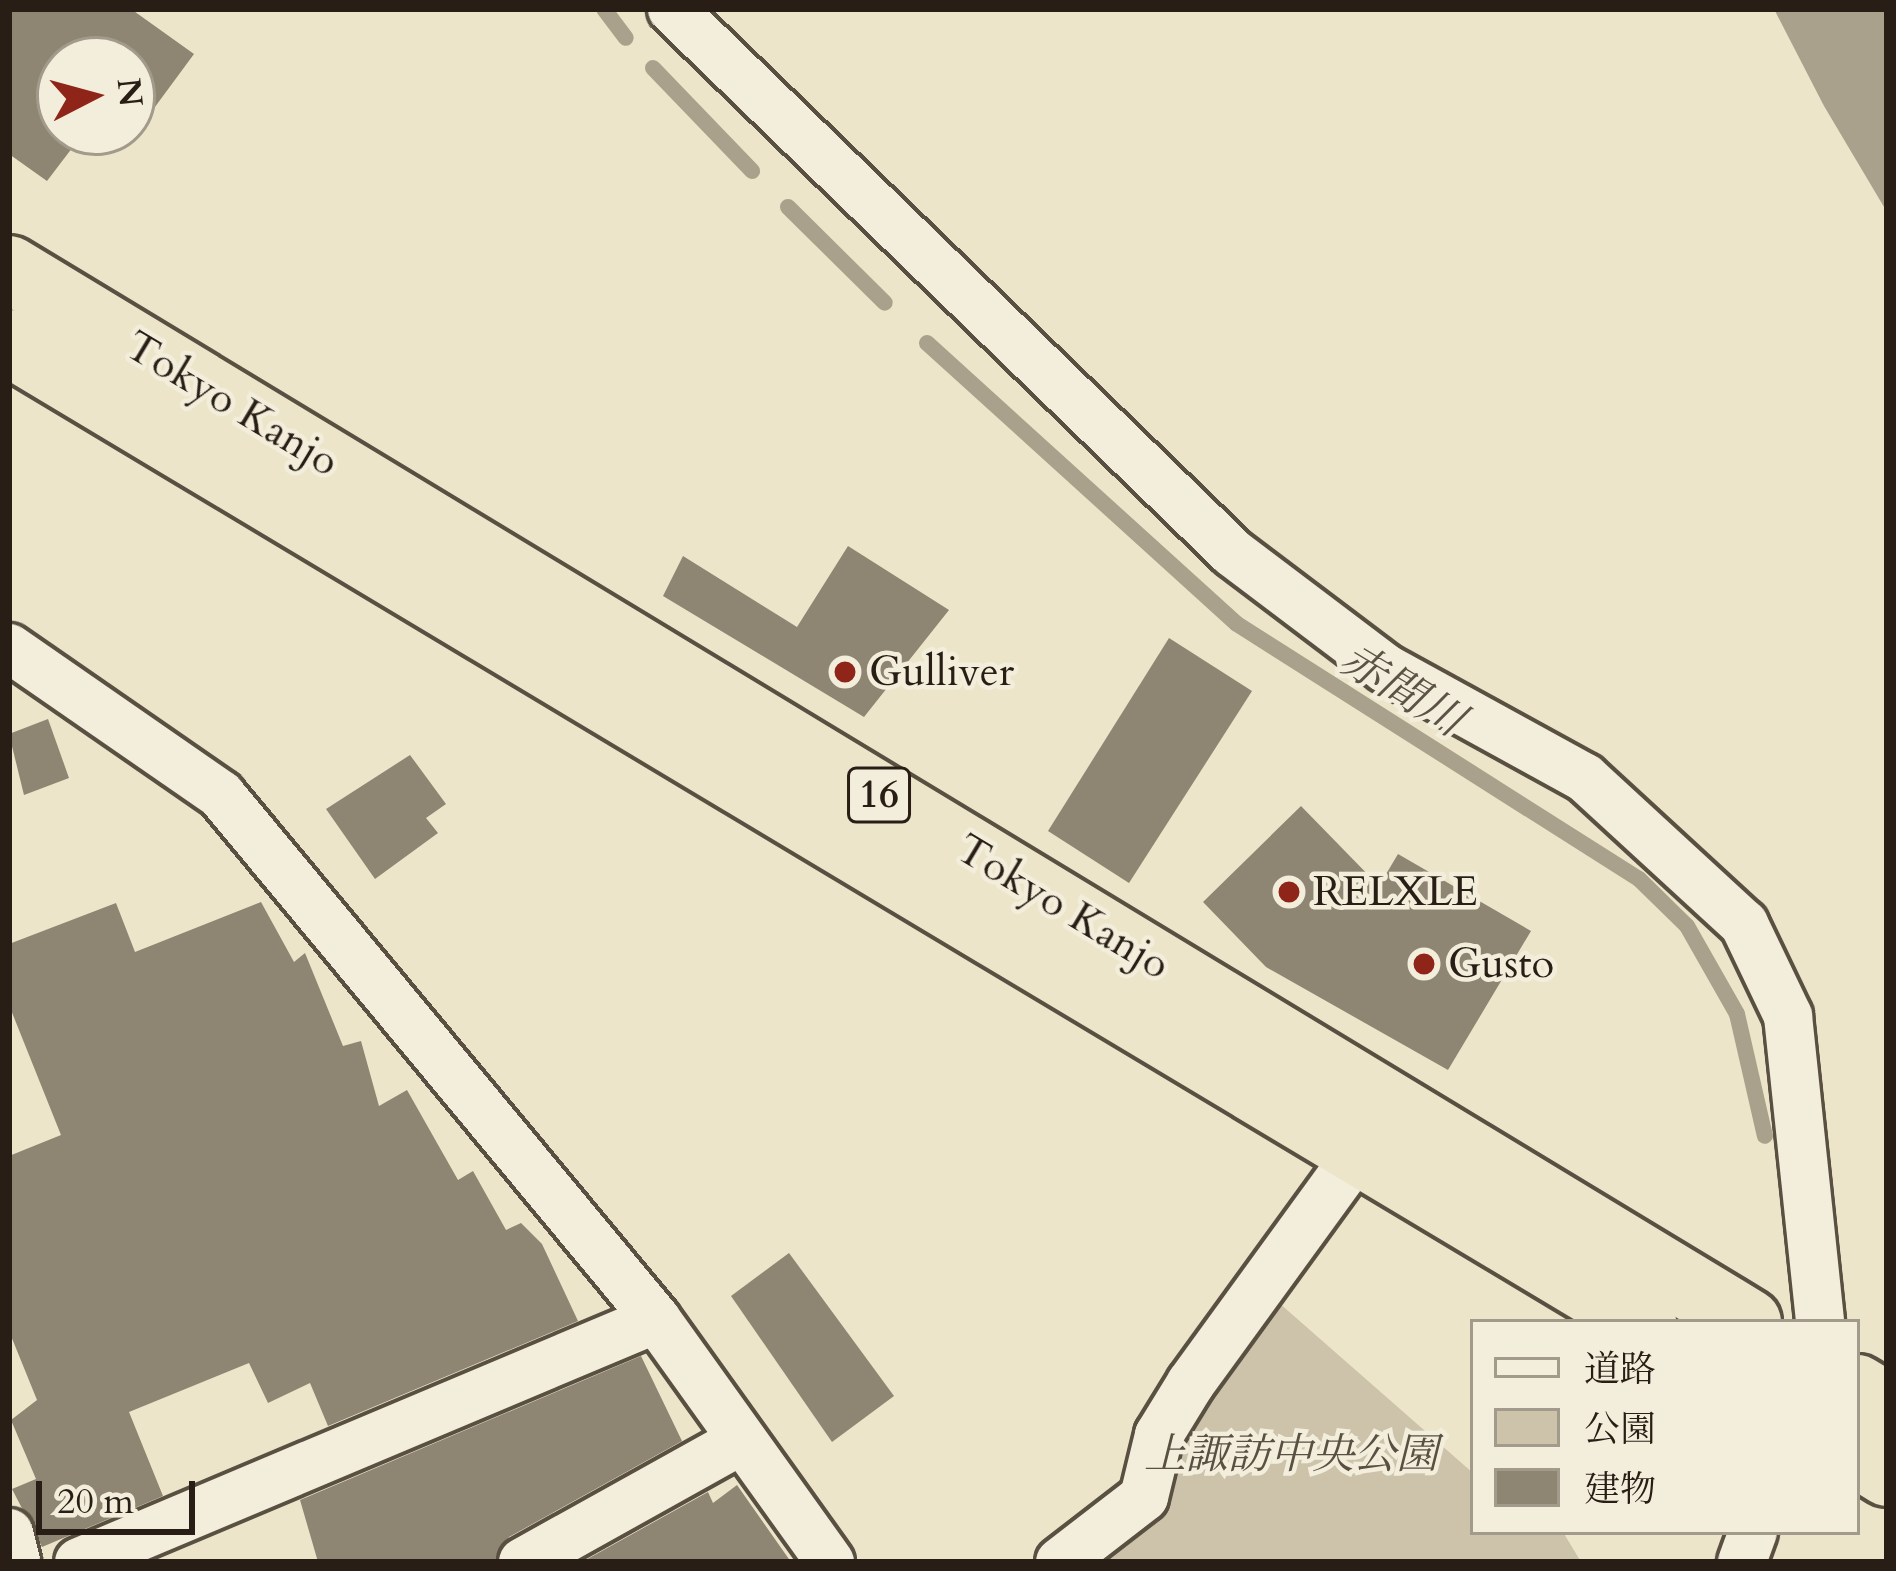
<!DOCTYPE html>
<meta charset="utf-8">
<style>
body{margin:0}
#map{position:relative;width:1896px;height:1571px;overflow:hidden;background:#ede5c9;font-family:Cardo,"Noto Serif JP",serif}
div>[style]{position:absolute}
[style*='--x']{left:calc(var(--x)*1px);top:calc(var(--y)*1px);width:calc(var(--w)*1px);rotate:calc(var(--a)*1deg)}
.green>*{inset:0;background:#ccc3aa}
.water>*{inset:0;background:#aaa18c}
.stream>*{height:16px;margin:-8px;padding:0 8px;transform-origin:8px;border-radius:8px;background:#aaa18c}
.building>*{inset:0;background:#8e8573}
.roads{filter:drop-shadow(3px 0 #595042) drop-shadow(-3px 0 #595042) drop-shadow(0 3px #595042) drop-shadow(0 -3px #595042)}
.minor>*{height:48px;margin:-24px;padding:0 24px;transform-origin:24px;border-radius:24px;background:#f3eedc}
.trunk>*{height:66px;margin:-33px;padding:0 33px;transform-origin:33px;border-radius:33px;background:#ede5c9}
.dots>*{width:33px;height:33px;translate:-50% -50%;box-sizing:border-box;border:6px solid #f3eedc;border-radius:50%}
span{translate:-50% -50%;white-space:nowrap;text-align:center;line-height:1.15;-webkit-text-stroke:9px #f3eedc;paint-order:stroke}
.shield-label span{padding:3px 9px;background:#f3eedc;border:3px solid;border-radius:9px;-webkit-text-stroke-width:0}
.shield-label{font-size:39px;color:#281e15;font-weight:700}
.street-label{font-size:42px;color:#281e15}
.poi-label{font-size:42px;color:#281e15}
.left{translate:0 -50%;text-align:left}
.park-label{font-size:42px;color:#595042;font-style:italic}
.water-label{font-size:45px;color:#5c5245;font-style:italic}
.frame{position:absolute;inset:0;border:12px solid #281e15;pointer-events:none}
.legend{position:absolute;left:1470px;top:1319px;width:390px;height:216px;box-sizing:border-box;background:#f3eedc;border:3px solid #a29b8c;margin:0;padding:15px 21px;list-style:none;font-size:36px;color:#281e15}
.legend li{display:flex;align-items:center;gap:24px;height:60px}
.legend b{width:60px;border:3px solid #a29b8c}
.north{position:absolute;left:36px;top:36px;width:120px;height:120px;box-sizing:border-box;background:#f3eedc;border:3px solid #a29b8c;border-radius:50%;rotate:84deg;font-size:33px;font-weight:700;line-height:48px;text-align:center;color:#281e15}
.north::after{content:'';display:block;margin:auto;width:42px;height:54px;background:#8f2418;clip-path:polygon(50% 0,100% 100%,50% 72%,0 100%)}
.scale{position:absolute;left:36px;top:1481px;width:159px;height:54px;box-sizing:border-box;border:6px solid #281e15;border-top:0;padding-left:15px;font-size:36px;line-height:42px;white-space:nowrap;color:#281e15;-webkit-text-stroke:9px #f3eedc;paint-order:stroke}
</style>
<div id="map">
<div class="green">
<div style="clip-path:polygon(1269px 1294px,1473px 1473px,1473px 1532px,1563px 1532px,1581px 1562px,1086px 1562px,1169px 1466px)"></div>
</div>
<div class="water">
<div style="clip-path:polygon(1774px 9px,1887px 9px,1887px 212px,1824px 106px)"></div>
</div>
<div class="stream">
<div style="--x:604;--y:9;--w:36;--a:53"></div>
<div style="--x:653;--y:68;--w:143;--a:46.1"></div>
<div style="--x:788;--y:207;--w:136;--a:44.7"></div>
<div style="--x:927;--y:343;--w:418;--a:42.2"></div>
<div style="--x:1237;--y:624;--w:476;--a:32.4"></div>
<div style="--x:1639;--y:879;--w:67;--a:44.4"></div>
<div style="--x:1687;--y:926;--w:101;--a:60.4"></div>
<div style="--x:1737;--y:1014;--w:125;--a:77.1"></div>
</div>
<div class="building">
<div style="clip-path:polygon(9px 9px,131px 9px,194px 54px,149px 115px,132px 101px,132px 60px,60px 60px,60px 132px,102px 132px,94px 144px,82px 135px,47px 181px,9px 154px)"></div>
<div style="clip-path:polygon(848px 546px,949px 610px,864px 717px,663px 596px,683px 556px,797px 627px)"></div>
<div style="clip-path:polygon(1169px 638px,1252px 691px,1129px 883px,1048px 831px)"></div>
<div style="clip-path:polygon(48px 719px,69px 778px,24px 795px,9px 734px)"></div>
<div style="clip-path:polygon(410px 755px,446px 804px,426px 818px,438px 833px,375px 879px,326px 809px)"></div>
<div style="clip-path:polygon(1301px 806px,1379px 886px,1398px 854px,1531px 931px,1448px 1070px,1266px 967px,1203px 902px)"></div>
<div style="clip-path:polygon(261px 902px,294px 962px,305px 953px,343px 1046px,361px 1041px,379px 1106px,407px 1090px,458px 1180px,473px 1171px,506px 1230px,521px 1223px,542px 1244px,578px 1321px,328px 1426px,310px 1383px,268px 1403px,249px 1363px,129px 1412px,163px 1496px,42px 1547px,12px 1489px,36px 1479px,11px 1420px,37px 1400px,9px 1331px,9px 1156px,61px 1135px,9px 1005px,9px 944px,116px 903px,135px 952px)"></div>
<div style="clip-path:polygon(789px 1253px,894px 1396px,832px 1442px,731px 1296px)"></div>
<div style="clip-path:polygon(641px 1356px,682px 1441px,509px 1537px,495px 1562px,318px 1562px,300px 1500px)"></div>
<div style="clip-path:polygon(737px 1485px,791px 1562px,582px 1562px,708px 1492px,713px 1503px)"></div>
</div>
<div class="roads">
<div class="minor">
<div style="--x:672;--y:9;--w:781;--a:44.12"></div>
<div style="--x:1233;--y:553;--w:191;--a:37.1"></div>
<div style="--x:1385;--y:668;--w:228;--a:28.8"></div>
<div style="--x:1585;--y:778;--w:216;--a:42.6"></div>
<div style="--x:1744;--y:924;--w:102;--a:64.4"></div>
<div style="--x:1788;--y:1016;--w:308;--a:84"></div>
<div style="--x:9;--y:648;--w:258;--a:34.7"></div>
<div style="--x:221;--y:795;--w:681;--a:50.3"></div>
<div style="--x:656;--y:1319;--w:299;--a:54.4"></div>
<div style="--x:9;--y:1533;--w:30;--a:76"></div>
<div style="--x:79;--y:1562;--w:626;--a:-22.84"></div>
<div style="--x:523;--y:1562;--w:248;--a:-29.1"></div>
<div style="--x:1060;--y:1562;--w:106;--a:-37.7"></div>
<div style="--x:1144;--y:1497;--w:64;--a:-76.4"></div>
<div style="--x:1159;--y:1435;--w:61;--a:-58.4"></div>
<div style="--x:1191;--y:1383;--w:291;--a:-54"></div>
<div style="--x:1742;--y:1562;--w:32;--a:-70"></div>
</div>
<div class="trunk">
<div style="--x:9;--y:269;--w:2033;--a:31.2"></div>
<div style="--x:9;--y:343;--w:1905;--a:30.93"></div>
<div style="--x:1857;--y:1388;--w:35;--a:31"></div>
<div style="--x:1857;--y:1454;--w:36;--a:32"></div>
</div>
</div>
<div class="dots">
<div style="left:845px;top:672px;background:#8f2418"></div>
<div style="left:1289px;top:892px;background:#8f2418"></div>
<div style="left:1424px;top:964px;background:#8f2418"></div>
</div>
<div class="shield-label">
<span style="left:879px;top:795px">16</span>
</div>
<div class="street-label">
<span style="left:232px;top:404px;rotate:31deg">Tokyo Kanjo</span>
<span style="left:1063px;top:907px;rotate:31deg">Tokyo Kanjo</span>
</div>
<div class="poi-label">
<span class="left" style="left:869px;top:672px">Gulliver</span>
<span class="left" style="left:1313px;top:892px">RELXLE</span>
<span class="left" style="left:1448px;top:964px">Gusto</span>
</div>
<div class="park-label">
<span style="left:1291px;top:1455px">上諏訪中央公園</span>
</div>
<div class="water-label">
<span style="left:1402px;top:690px;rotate:31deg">赤間川</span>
</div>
<div class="frame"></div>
<ul class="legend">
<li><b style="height:15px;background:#f3eedc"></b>道路</li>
<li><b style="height:33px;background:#ccc3aa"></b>公園</li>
<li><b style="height:33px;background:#8e8573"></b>建物</li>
</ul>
<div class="north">N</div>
<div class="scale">20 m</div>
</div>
